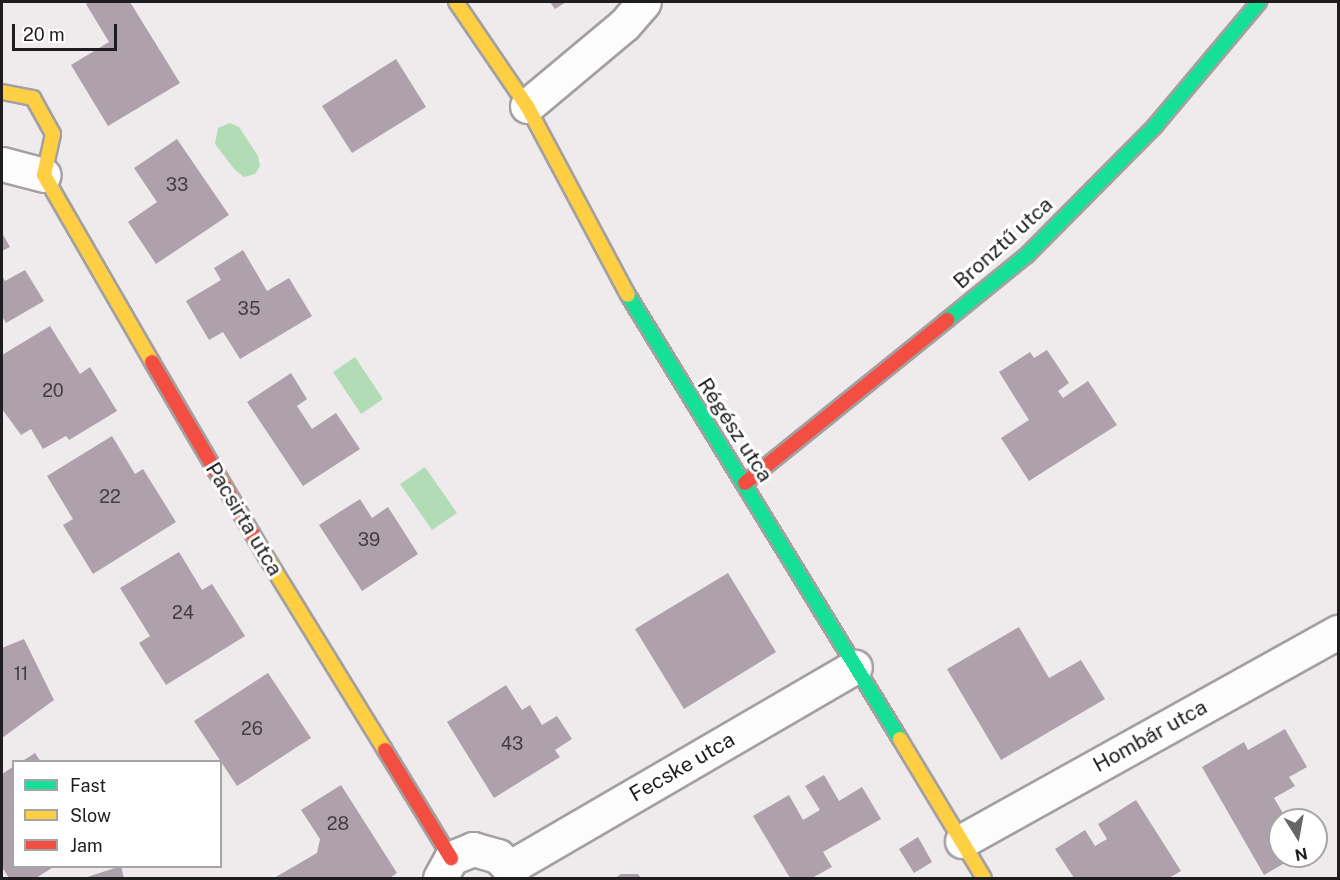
<!DOCTYPE html>
<meta charset="utf-8">
<style>
body{margin:0}
#map{position:relative;width:1340px;height:880px;overflow:hidden;background:#efebed;font-family:"Public Sans",sans-serif}
div>[style]{position:absolute}
[style*='--x']{left:calc(var(--x)*1px);top:calc(var(--y)*1px);width:calc(var(--w)*1px);rotate:calc(var(--a)*1deg)}
.water>*{inset:0;background:#b2dcb6}
.building>*{inset:0;background:#aea1ab}
.roads{filter:drop-shadow(2px 0 #a3a0a1) drop-shadow(-2px 0 #a3a0a1) drop-shadow(0 2px #a3a0a1) drop-shadow(0 -2px #a3a0a1)}
.street>*{height:33px;margin:-16.5px;padding:0 16.5px;transform-origin:16.5px;border-radius:16.5px;background:#fdfcfc}
.fast>*{height:14px;margin:-7px;padding:0 7px;transform-origin:7px;border-radius:7px;background:#16e098}
.slow>*{height:14px;margin:-7px;padding:0 7px;transform-origin:7px;border-radius:7px;background:#ffcf43}
.jam>*{height:14px;margin:-7px;padding:0 7px;transform-origin:7px;border-radius:7px;background:#f24e42}
span{translate:-50% -50%;white-space:nowrap;text-align:center;line-height:1.15;-webkit-text-stroke:6px #fff;paint-order:stroke}
.number-label{font-size:18px;color:#433e42}
.number-label span{-webkit-text-stroke-width:0}
.street-label{font-size:21px;color:#1f1d1f}
.frame{position:absolute;inset:0;border:3px solid #1f1d1f;pointer-events:none}
.legend{position:absolute;left:12px;top:760px;width:210px;height:108px;box-sizing:border-box;background:#fff;border:2px solid #a5a5a5;margin:0;padding:8px 10px;list-style:none;font-size:18px;color:#1f1d1f}
.legend li{display:flex;align-items:center;gap:12px;height:30px}
.legend b{width:30px;border:2px solid #a5a5a5}
.north{position:absolute;left:1268px;top:808px;width:60px;height:60px;box-sizing:border-box;background:#fff;border:2px solid #a5a5a5;border-radius:50%;rotate:169deg;font-size:16px;font-weight:700;line-height:24px;text-align:center;color:#1f1d1f}
.north::after{content:'';display:block;margin:auto;width:21px;height:27px;background:#686567;clip-path:polygon(50% 0,100% 100%,50% 72%,0 100%)}
.scale{position:absolute;left:12px;top:24px;width:105px;height:27px;box-sizing:border-box;border:3px solid #1f1d1f;border-top:0;padding-left:8px;font-size:18px;line-height:21px;white-space:nowrap;color:#1f1d1f;-webkit-text-stroke:4px #fff;paint-order:stroke}
</style>
<div id="map">
<div class="water">
<div style="clip-path:polygon(230px 123px,239px 127px,258px 156px,260px 166px,255px 174px,244px 177px,235px 170px,215px 144px,218px 128px)"></div>
<div style="clip-path:polygon(355px 357px,383px 399px,361px 414px,333px 372px)"></div>
<div style="clip-path:polygon(425px 467px,457px 513px,432px 530px,400px 484px)"></div>
</div>
<div class="building">
<div style="clip-path:polygon(89px 2px,130px 2px,180px 83px,108px 126px,71px 65px,109px 42px,86px 4px)"></div>
<div style="clip-path:polygon(550px 2px,566px 2px,555px 9px)"></div>
<div style="clip-path:polygon(396px 59px,426px 107px,352px 153px,322px 106px)"></div>
<div style="clip-path:polygon(177px 139px,229px 215px,156px 264px,128px 222px,157px 202px,134px 168px)"></div>
<div style="clip-path:polygon(2px 233px,10px 247px,2px 251px)"></div>
<div style="clip-path:polygon(243px 250px,267px 291px,289px 278px,312px 316px,240px 359px,223px 332px,209px 340px,186px 301px,221px 280px,214px 268px)"></div>
<div style="clip-path:polygon(25px 270px,44px 301px,6px 323px,2px 316px,2px 275px,5px 281px)"></div>
<div style="clip-path:polygon(50px 326px,80px 374px,90px 367px,117px 411px,69px 440px,66px 436px,43px 449px,31px 429px,21px 435px,2px 409px,2px 355px)"></div>
<div style="clip-path:polygon(1047px 350px,1069px 383px,1058px 391px,1063px 398px,1088px 381px,1117px 425px,1029px 481px,1001px 438px,1029px 420px,999px 372px,1030px 352px,1034px 358px)"></div>
<div style="clip-path:polygon(291px 373px,307px 399px,297px 406px,312px 429px,336px 413px,360px 449px,303px 486px,247px 402px)"></div>
<div style="clip-path:polygon(112px 436px,135px 474px,143px 469px,176px 522px,93px 574px,63px 525px,73px 519px,47px 476px)"></div>
<div style="clip-path:polygon(360px 499px,372px 518px,388px 507px,418px 554px,362px 591px,319px 525px)"></div>
<div style="clip-path:polygon(179px 552px,202px 590px,212px 584px,245px 636px,166px 685px,139px 643px,150px 636px,120px 588px)"></div>
<div style="clip-path:polygon(728px 573px,776px 652px,684px 709px,635px 629px)"></div>
<div style="clip-path:polygon(1019px 627px,1049px 678px,1081px 660px,1105px 699px,1001px 760px,947px 669px)"></div>
<div style="clip-path:polygon(24px 639px,54px 700px,2px 738px,2px 648px)"></div>
<div style="clip-path:polygon(268px 673px,311px 738px,237px 786px,194px 721px)"></div>
<div style="clip-path:polygon(506px 685px,522px 710px,530px 705px,542px 725px,557px 716px,572px 739px,555px 750px,560px 757px,494px 798px,447px 722px)"></div>
<div style="clip-path:polygon(1285px 729px,1307px 767px,1289px 777px,1295px 786px,1274px 798px,1287px 820px,1280px 820px,1280px 856px,1297px 856px,1264px 875px,1202px 767px,1244px 742px,1248px 750px)"></div>
<div style="clip-path:polygon(35px 753px,41px 762px,21px 762px)"></div>
<div style="clip-path:polygon(14px 766px,14px 866px,55px 866px,36px 878px,9px 878px,2px 867px,2px 774px)"></div>
<div style="clip-path:polygon(824px 775px,839px 801px,862px 787px,881px 819px,823px 852px,832px 867px,812px 878px,790px 878px,753px 816px,789px 795px,803px 820px,820px 810px,805px 786px)"></div>
<div style="clip-path:polygon(341px 785px,397px 873px,390px 878px,274px 878px,317px 853px,320px 839px,301px 810px)"></div>
<div style="clip-path:polygon(1136px 800px,1181px 871px,1169px 878px,1074px 878px,1055px 849px,1085px 830px,1095px 846px,1107px 839px,1098px 824px)"></div>
<div style="clip-path:polygon(918px 837px,932px 862px,914px 873px,899px 849px)"></div>
<div style="clip-path:polygon(121px 866px,124px 878px,84px 878px)"></div>
<div style="clip-path:polygon(621px 874px,638px 874px,641px 878px,615px 878px)"></div>
</div>
<div class="roads">
<div class="street">
<div style="--x:527;--y:106;--w:126;--a:-39.9"></div>
<div style="--x:624;--y:25;--w:30;--a:-49"></div>
<div style="--x:2;--y:164;--w:43;--a:14.7"></div>
<div style="--x:962;--y:841;--w:430;--a:-29.1"></div>
<div style="--x:509;--y:868;--w:400;--a:-30.2"></div>
<div style="--x:440;--y:878;--w:23;--a:-61"></div>
<div style="--x:451;--y:858;--w:24;--a:-22"></div>
<div style="--x:473;--y:849;--w:26;--a:16"></div>
<div style="--x:498;--y:856;--w:16;--a:47"></div>
<div style="--x:509;--y:868;--w:10;--a:73"></div>
</div>
<div class="fast">
<div style="--x:628;--y:295;--w:521;--a:58.51"></div>
<div style="--x:947;--y:320;--w:103;--a:-39.1"></div>
<div style="--x:1027;--y:255;--w:182;--a:-45.2"></div>
<div style="--x:1155;--y:126;--w:162;--a:-50"></div>
</div>
<div class="slow">
<div style="--x:456;--y:2;--w:126;--a:55.7"></div>
<div style="--x:527;--y:106;--w:214;--a:61.9"></div>
<div style="--x:2;--y:92;--w:32;--a:11"></div>
<div style="--x:33;--y:98;--w:41;--a:60.9"></div>
<div style="--x:53;--y:134;--w:42;--a:102.4"></div>
<div style="--x:44;--y:175;--w:216;--a:60"></div>
<div style="--x:265;--y:555;--w:229;--a:58.4"></div>
<div style="--x:900;--y:739;--w:162;--a:58.9"></div>
</div>
<div class="jam">
<div style="--x:152;--y:362;--w:224;--a:59.7"></div>
<div style="--x:745;--y:483;--w:260;--a:-38.9"></div>
<div style="--x:385;--y:750;--w:127;--a:58.6"></div>
</div>
</div>
<div class="number-label">
<span style="left:177px;top:185px">33</span>
<span style="left:249px;top:309px">35</span>
<span style="left:53px;top:391px">20</span>
<span style="left:110px;top:497px">22</span>
<span style="left:369px;top:540px">39</span>
<span style="left:183px;top:613px">24</span>
<span style="left:21px;top:674px">11</span>
<span style="left:252px;top:729px">26</span>
<span style="left:512px;top:744px">43</span>
<span style="left:338px;top:824px">28</span>
</div>
<div class="street-label">
<span style="left:1003px;top:243px;rotate:-42deg">Bronztű utca</span>
<span style="left:735px;top:430px;rotate:57deg">Régész utca</span>
<span style="left:244px;top:519px;rotate:59deg">Pacsirta utca</span>
<span style="left:1150px;top:736px;rotate:-29deg">Hombár utca</span>
<span style="left:682px;top:767px;rotate:-30deg">Fecske utca</span>
</div>
<div class="frame"></div>
<ul class="legend">
<li><b style="height:8px;background:#16e098"></b>Fast</li>
<li><b style="height:8px;background:#ffcf43"></b>Slow</li>
<li><b style="height:8px;background:#f24e42"></b>Jam</li>
</ul>
<div class="north">N</div>
<div class="scale">20 m</div>
</div>
